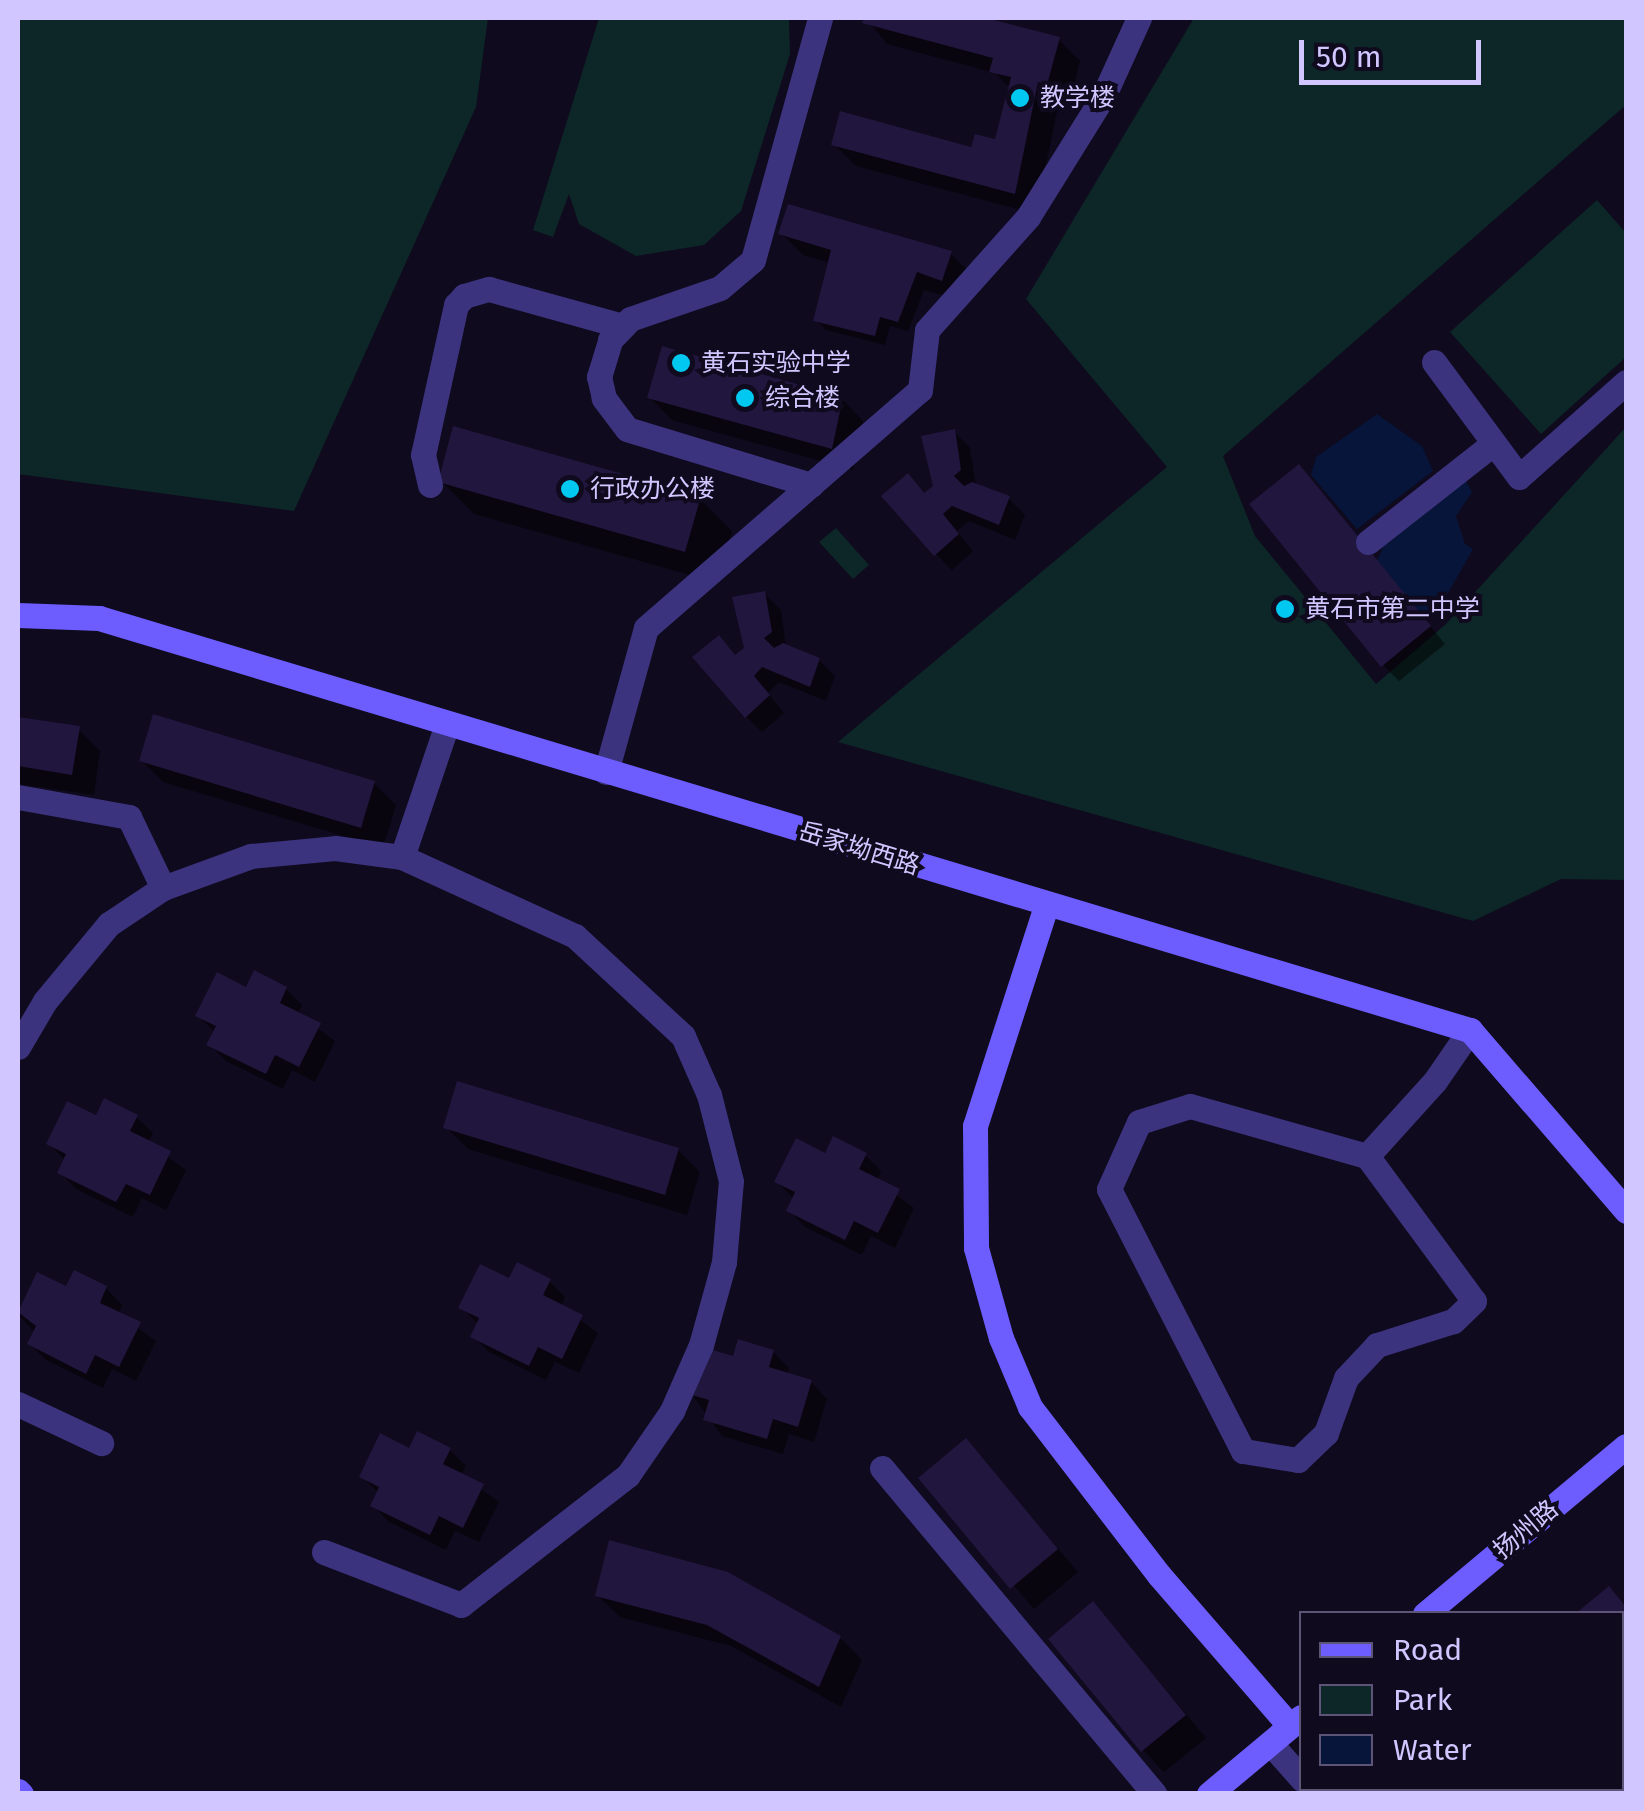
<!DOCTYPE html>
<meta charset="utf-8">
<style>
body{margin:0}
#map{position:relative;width:1644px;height:1811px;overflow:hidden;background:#0f0a1d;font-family:"Fira Sans","Noto Sans SC",sans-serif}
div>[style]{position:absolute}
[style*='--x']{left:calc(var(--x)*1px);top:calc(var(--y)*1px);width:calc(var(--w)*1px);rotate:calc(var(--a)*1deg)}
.green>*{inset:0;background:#0d2627}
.water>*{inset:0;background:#07153a}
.shadow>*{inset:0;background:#0007}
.building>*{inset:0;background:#21163e}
.street>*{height:25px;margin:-12.5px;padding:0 12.5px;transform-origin:12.5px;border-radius:12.5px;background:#3b337e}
.secondary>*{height:25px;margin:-12.5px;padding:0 12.5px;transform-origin:12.5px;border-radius:12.5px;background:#6d5dff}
.dots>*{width:28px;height:28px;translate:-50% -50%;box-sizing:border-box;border:5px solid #0f0a1d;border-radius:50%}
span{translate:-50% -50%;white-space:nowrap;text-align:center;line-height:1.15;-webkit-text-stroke:8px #0f0a1d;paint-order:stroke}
.poi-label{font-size:25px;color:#d1c6ff}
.left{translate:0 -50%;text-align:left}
.street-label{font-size:25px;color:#d1c6ff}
.frame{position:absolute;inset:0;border:20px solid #d1c6ff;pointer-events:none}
.legend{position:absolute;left:1299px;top:1611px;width:325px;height:180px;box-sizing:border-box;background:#0f0a1d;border:2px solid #5d5577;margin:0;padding:12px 18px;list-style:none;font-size:30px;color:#d1c6ff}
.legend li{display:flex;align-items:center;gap:20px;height:50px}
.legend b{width:50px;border:2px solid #5d5577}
.scale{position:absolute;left:1299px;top:40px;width:182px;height:45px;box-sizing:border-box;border:5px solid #d1c6ff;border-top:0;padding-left:12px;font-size:30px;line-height:35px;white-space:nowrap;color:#d1c6ff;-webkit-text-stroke:8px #0f0a1d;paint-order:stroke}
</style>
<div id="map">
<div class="green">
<div style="clip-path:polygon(18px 18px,488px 18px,476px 107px,294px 511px,18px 474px)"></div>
<div style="clip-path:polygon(599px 18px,789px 18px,790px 54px,741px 211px,704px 245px,636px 256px,579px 224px,569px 194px,553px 237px,533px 230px)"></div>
<div style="clip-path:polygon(1194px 18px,1626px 18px,1626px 105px,1223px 456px,1255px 536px,1376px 684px,1446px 624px,1626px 427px,1626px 880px,1561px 879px,1473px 921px,838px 742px,1167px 467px,1026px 299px)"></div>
<div style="clip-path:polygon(1597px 200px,1626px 233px,1626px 357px,1541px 434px,1450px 332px)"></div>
<div style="clip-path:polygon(836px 528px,869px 565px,853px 579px,819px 542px)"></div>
</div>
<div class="water">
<div style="clip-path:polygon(1377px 414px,1422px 446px,1433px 471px,1357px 529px,1311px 475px,1316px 457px)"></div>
<div style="clip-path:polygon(1466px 481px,1472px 492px,1456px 516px,1465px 544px,1473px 549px,1435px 616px,1417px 616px,1375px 566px,1383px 547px)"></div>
</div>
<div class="shadow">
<div style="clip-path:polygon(866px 18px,976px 18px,1059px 40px,1080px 61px,1069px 105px,1059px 102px,1036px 214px,856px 166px,834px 144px,973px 150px,996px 142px,1011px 89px,995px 73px,887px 44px)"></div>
<div style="clip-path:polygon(781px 233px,950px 253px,972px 275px,964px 301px,924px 290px,908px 331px,890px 326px,885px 345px,826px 330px,816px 320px,831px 263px,803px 255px)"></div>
<div style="clip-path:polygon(650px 398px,842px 399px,863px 421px,853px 470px,672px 420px)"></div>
<div style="clip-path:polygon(954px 432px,970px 448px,976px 486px,1008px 498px,1025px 515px,1015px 540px,969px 521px,957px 531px,973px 551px,952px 570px,936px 554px,926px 495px,936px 487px)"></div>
<div style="clip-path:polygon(1299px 467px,1445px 644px,1399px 681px,1383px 665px)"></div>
<div style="clip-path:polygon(441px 481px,699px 498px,732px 531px,718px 583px,474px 514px)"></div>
<div style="clip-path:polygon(765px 594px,781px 610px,786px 647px,819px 660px,835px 676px,826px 701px,779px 682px,768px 693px,784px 713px,762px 732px,746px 716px,736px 657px,747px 649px)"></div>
<div style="clip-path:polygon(18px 719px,78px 729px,100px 751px,94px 795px,18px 784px)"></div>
<div style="clip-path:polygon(141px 760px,374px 783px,396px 805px,383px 848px,163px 782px)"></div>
<div style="clip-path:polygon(286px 989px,302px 1005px,298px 1014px,335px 1041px,315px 1082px,292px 1070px,283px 1089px,226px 1061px,209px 1044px,215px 1032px,198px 1016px,247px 990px)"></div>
<div style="clip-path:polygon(136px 1117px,153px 1133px,148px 1143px,186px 1170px,166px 1210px,142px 1198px,133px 1217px,76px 1189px,60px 1172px,66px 1161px,49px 1144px)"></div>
<div style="clip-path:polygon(446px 1127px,678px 1150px,700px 1172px,687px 1215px,468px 1149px)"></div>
<div style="clip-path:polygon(865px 1155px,881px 1171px,877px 1181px,914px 1208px,895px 1248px,871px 1236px,862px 1255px,805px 1227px,789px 1210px,794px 1199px,777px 1182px,826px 1156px)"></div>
<div style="clip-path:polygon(38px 1275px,67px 1290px,106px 1288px,122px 1305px,118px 1314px,156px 1341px,136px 1381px,112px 1369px,103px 1388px,46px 1360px,30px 1344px,35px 1332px,18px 1315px)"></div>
<div style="clip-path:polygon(549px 1281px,565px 1297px,561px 1306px,598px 1333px,579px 1373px,555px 1362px,546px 1380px,489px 1352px,473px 1336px,478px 1324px,461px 1307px)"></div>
<div style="clip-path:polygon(773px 1352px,789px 1368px,787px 1375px,811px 1382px,827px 1399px,814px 1442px,789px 1434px,783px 1454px,722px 1436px,691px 1393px,734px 1359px)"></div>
<div style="clip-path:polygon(966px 1441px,1078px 1572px,1034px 1609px,922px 1478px)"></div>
<div style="clip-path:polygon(450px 1450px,466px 1466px,461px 1475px,499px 1502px,479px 1542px,455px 1531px,446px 1550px,389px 1522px,373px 1505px,379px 1493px,362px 1477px)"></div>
<div style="clip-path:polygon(1609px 1589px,1626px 1607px,1626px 1678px,1622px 1614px)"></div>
<div style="clip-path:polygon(598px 1596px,840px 1638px,862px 1660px,841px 1707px,731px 1646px,620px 1617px)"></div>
<div style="clip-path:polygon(1093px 1604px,1206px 1738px,1164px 1772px,1143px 1750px)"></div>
</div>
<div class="building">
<div style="clip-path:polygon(864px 18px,986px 18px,1060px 37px,1047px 85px,1038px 82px,1015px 194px,831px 145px,840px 111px,971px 147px,975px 134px,995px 139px,1011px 77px,989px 72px,993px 58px,862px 23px)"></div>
<div style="clip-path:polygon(788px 204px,952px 251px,942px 281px,917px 272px,898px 322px,880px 317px,875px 336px,813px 321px,831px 250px,778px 234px)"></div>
<div style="clip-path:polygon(662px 346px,843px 397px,832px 449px,647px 398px)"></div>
<div style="clip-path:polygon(453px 426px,701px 496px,685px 552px,438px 482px)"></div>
<div style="clip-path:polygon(955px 429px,961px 470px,954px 476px,964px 486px,972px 482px,1010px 496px,999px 525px,952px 506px,943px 514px,959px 534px,934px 556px,881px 496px,908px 473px,924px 493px,933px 486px,921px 436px)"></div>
<div style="clip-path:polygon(1299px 464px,1431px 626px,1381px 667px,1249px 504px)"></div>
<div style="clip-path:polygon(765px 591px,772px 632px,764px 638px,774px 648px,783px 643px,820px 658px,810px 687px,762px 667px,754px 676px,770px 695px,745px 718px,692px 657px,719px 635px,735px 655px,744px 648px,732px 597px)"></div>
<div style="clip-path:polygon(153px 714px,375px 781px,361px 828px,139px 761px)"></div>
<div style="clip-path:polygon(18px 717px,80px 726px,72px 775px,18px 766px)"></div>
<div style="clip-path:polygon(254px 970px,287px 987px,280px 1003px,321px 1023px,299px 1067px,275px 1055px,266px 1074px,206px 1045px,216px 1026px,195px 1016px,217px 972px,246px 987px)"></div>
<div style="clip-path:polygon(457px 1081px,679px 1148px,665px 1195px,443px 1128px)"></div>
<div style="clip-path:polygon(104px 1098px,138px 1115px,130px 1131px,171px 1151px,150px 1195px,126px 1184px,116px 1202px,57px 1173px,66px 1154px,46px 1144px,67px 1101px,96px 1115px)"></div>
<div style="clip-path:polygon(833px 1136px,867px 1153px,859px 1169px,900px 1189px,878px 1233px,854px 1221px,845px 1240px,786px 1211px,795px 1192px,774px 1182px,796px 1138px,825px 1153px)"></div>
<div style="clip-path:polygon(517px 1262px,551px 1279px,543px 1295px,583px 1315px,562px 1359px,538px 1347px,529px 1366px,470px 1337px,479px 1318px,458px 1308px,480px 1264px,509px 1278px)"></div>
<div style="clip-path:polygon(74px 1270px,107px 1286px,100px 1303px,141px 1322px,119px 1367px,95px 1355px,86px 1374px,27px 1344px,36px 1326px,18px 1312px,37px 1272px,66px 1286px)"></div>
<div style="clip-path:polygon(738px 1339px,774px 1350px,769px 1367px,812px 1380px,798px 1427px,773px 1419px,767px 1439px,703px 1420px,709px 1400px,688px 1394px,702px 1347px,733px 1356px)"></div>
<div style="clip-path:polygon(417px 1431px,451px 1448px,443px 1464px,484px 1484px,463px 1528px,439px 1516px,430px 1535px,370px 1506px,379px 1487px,359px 1477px,380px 1433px,409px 1448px)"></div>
<div style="clip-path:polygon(966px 1438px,1058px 1549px,1010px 1589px,918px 1478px)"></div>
<div style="clip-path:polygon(609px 1540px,728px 1572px,841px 1636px,819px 1687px,707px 1625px,595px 1596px)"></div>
<div style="clip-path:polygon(1609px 1586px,1626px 1607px,1626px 1682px,1622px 1614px,1575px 1614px)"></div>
<div style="clip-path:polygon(1093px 1601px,1186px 1715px,1141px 1752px,1048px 1639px)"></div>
<div style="clip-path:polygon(1379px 1788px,1430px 1788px,1434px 1794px,1373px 1794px)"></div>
<div style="clip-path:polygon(1534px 1788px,1597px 1788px,1601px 1794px,1538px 1794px)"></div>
</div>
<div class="street">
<div style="--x:1434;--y:362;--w:143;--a:53.5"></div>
<div style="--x:1519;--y:477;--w:143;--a:-41.6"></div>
<div style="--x:430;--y:485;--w:31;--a:-103"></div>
<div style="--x:423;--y:455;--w:154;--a:-77.6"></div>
<div style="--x:456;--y:305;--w:12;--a:-48"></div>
<div style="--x:464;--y:296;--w:26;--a:-16"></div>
<div style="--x:489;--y:289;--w:138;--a:15.5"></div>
<div style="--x:811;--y:485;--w:192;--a:-163.1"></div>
<div style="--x:627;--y:429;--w:39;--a:-127"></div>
<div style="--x:604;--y:398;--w:22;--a:-103"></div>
<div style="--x:599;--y:377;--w:39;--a:-73"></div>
<div style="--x:610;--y:340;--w:29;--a:-46"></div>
<div style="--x:630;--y:319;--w:95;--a:-19"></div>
<div style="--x:720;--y:288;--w:43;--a:-40.3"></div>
<div style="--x:753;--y:260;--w:251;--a:-74.5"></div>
<div style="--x:1368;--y:542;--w:160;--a:-38.2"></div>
<div style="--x:606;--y:772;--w:149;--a:-74.5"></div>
<div style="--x:646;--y:628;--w:363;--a:-41"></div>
<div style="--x:920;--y:390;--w:60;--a:-83.3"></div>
<div style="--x:927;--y:330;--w:152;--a:-48.2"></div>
<div style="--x:1028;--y:217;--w:144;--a:-58.1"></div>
<div style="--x:1104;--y:95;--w:85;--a:-65.6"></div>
<div style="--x:18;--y:797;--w:113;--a:10.2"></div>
<div style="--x:129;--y:817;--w:79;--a:64.4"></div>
<div style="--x:18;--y:1047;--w:53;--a:-59.6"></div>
<div style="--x:45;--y:1001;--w:100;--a:-50.3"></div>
<div style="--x:109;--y:924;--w:65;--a:-33.7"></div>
<div style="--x:163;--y:888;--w:94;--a:-20"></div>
<div style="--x:251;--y:856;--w:84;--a:-5.4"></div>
<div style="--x:335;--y:848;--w:68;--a:7.7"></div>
<div style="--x:1367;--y:1156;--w:180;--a:53.6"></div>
<div style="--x:1474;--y:1301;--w:29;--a:136"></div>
<div style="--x:1453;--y:1321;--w:80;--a:162.5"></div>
<div style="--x:1377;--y:1345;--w:45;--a:133.2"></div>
<div style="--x:1346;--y:1378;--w:59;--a:110"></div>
<div style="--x:1326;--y:1433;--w:39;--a:136"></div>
<div style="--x:1298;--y:1460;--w:56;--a:-170.7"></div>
<div style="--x:1243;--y:1451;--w:294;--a:-117.1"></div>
<div style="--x:1109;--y:1189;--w:73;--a:-65.9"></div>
<div style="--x:1139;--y:1122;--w:53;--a:-17.4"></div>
<div style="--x:1190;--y:1106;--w:184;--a:15.8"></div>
<div style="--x:1367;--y:1156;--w:101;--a:-47.8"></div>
<div style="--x:1435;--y:1081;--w:62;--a:-55.5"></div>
<div style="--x:18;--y:1404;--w:92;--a:25.2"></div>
<div style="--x:882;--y:1468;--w:425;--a:50.1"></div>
<div style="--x:324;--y:1552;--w:147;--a:21.1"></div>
<div style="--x:461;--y:1605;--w:212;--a:-37.9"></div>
<div style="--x:628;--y:1475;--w:78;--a:-55.5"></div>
<div style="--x:672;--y:1411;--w:72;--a:-66.3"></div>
<div style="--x:701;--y:1345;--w:86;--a:-74.5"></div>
<div style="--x:724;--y:1262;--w:81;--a:-85.1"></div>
<div style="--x:731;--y:1181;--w:89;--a:-104.3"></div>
<div style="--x:709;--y:1095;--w:64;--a:-113.8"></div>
<div style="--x:683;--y:1036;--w:147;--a:-137.2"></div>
<div style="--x:575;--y:936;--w:190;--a:-155.5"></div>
<div style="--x:402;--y:857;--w:140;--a:-71.3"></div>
<div style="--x:1270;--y:1743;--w:48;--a:48.4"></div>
</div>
<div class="secondary">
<div style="--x:18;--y:615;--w:81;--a:2.1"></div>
<div style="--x:99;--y:618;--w:1432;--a:16.73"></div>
<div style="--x:1470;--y:1030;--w:239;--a:49.2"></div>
<div style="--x:1046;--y:906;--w:231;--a:107.9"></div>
<div style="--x:975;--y:1126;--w:122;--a:89.5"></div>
<div style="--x:976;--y:1248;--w:93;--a:74.5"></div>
<div style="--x:1001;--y:1338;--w:75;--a:67.2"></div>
<div style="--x:1030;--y:1407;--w:212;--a:52.5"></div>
<div style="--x:1159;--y:1575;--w:200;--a:49.1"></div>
<div style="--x:1425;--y:1614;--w:262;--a:-39.9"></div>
<div style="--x:18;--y:1791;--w:4;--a:45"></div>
<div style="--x:1209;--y:1794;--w:120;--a:-39.9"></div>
</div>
<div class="dots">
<div style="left:1020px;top:98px;background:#00c8f1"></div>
<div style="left:681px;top:363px;background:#00c8f1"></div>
<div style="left:745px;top:398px;background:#00c8f1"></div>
<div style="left:570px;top:489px;background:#00c8f1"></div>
<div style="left:1285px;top:609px;background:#00c8f1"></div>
</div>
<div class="poi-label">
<span class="left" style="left:1040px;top:98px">教学楼</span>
<span class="left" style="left:701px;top:363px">黄石实验中学</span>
<span class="left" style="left:765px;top:398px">综合楼</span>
<span class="left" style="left:590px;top:489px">行政办公楼</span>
<span class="left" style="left:1305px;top:609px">黄石市第二中学</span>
</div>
<div class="street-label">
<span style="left:859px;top:849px;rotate:17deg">岳家坳西路</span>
<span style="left:1526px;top:1530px;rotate:-40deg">扬州路</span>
</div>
<div class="frame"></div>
<ul class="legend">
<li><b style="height:12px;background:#6d5dff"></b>Road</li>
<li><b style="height:28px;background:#0d2627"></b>Park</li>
<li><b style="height:28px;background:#07153a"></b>Water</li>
</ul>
<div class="scale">50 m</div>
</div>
